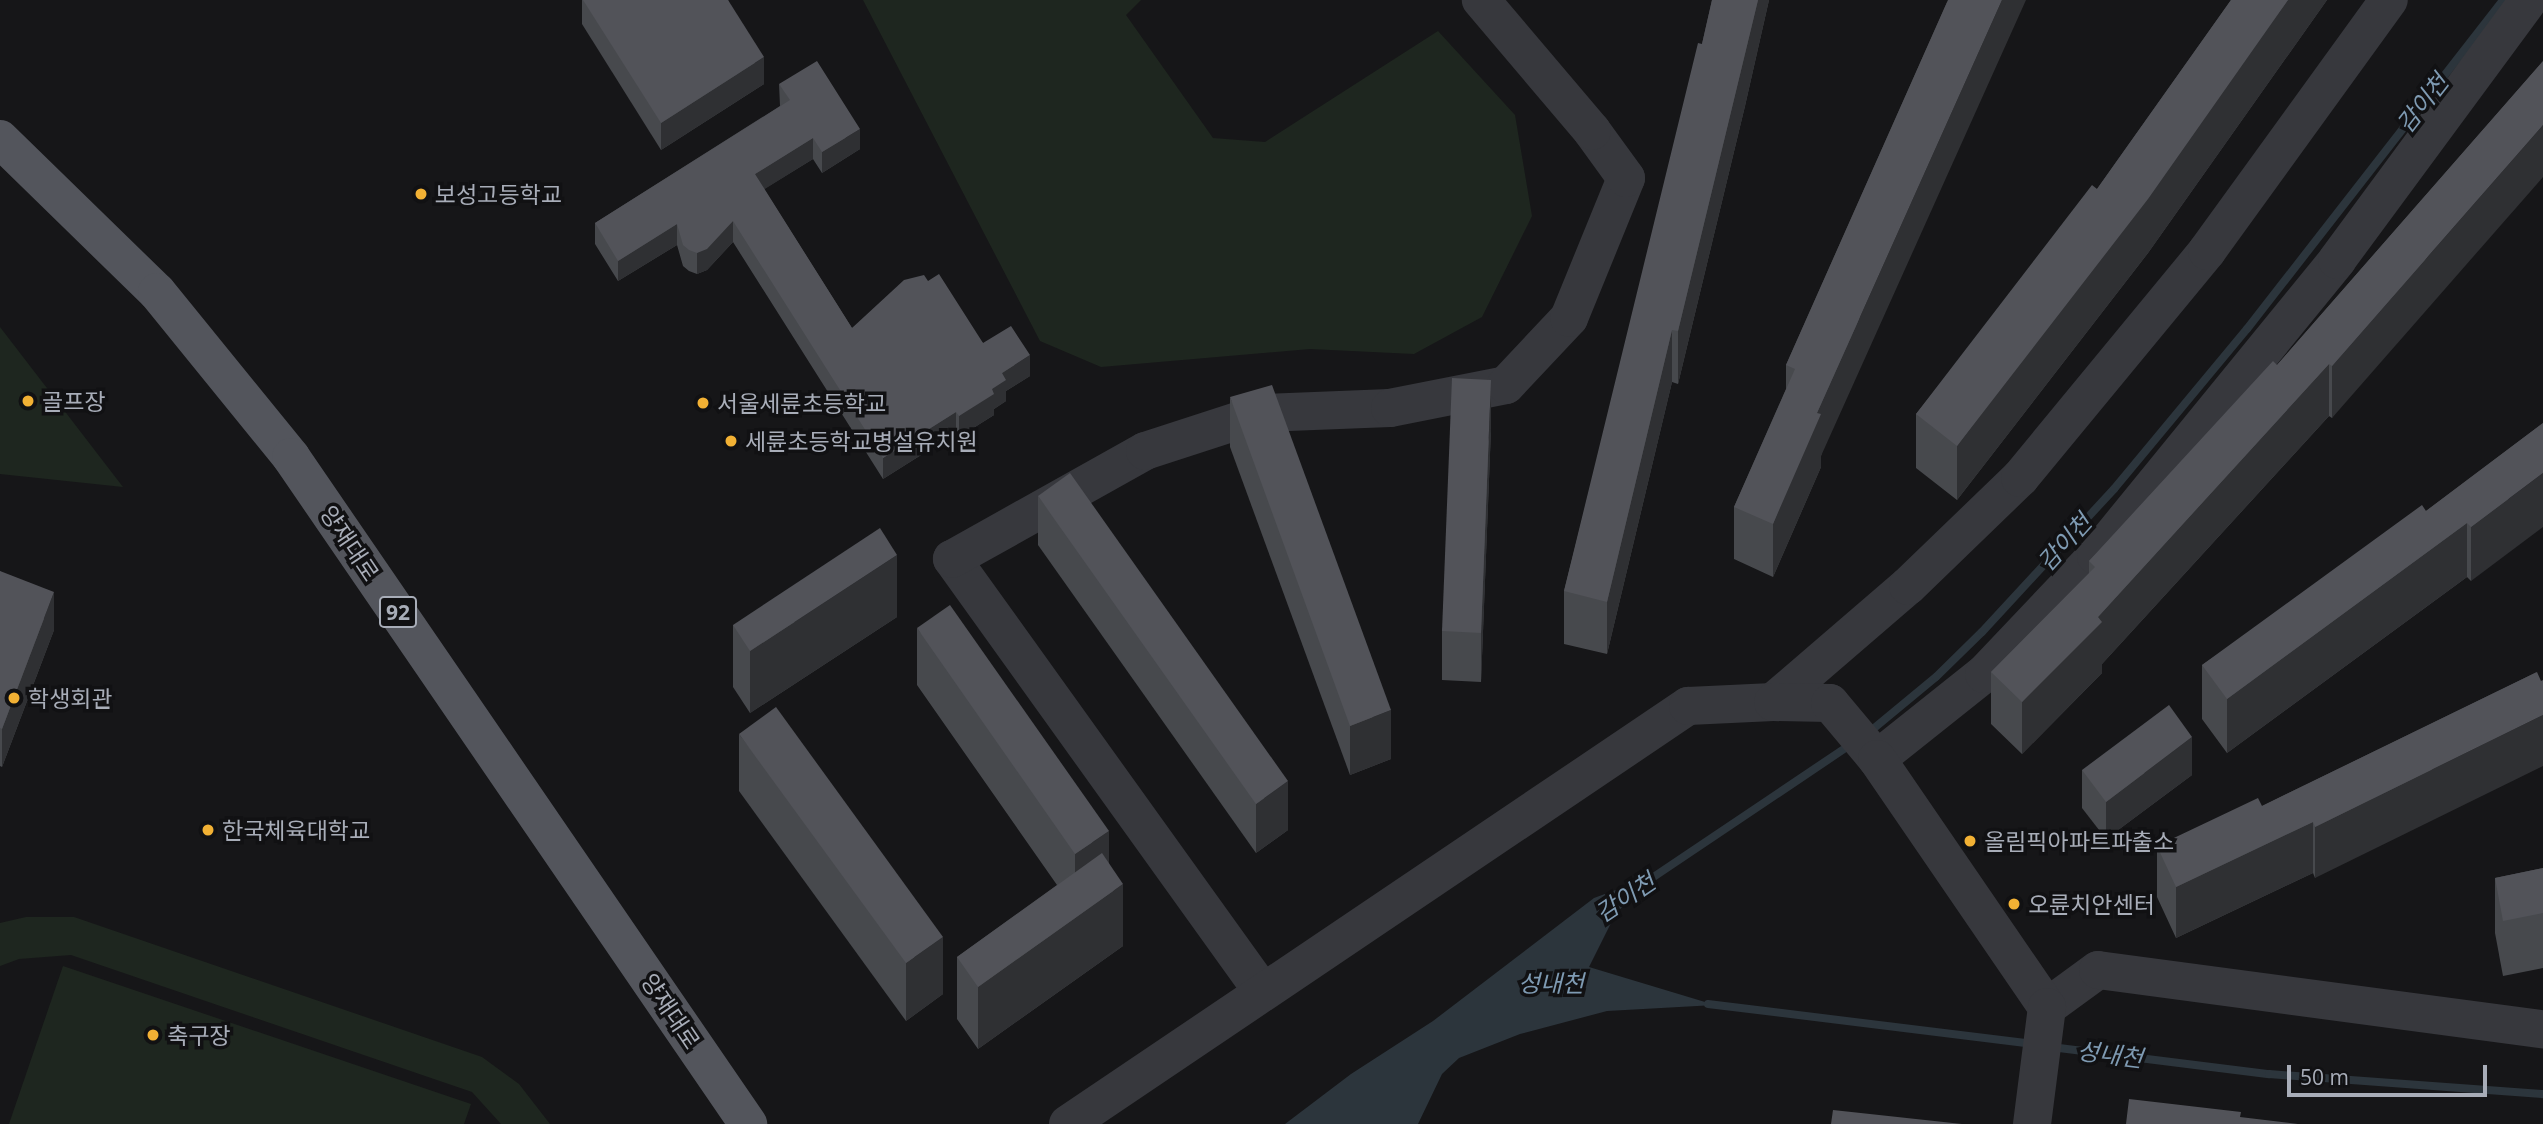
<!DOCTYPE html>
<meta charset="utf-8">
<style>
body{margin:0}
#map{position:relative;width:2543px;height:1124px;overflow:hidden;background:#161618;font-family:"Open Sans","Noto Sans KR",sans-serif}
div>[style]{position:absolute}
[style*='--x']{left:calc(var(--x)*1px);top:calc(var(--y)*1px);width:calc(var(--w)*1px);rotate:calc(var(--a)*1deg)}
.green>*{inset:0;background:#1e261f}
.water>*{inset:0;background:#2c353c}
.stream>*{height:8px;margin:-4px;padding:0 4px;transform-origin:4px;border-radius:4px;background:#2c353c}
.minor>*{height:38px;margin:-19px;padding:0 19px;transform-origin:19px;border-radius:19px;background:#37383d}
.major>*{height:38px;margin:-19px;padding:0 19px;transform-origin:19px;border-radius:19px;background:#53555c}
.wall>*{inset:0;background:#47494d}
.shaded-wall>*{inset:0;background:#2f3033}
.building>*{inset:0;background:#525359}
.dots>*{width:19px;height:19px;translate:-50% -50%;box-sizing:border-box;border:4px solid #111113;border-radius:50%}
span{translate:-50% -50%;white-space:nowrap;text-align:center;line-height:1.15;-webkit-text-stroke:7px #111113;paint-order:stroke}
.shield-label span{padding:2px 5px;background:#111113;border:2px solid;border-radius:5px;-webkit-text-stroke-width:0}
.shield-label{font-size:21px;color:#a8adb8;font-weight:700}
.poi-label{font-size:23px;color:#a8adb8}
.left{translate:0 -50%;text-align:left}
.street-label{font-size:23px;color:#a8adb8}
.water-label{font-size:24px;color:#7f9bb3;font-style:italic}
.scale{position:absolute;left:2287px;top:1065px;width:200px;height:32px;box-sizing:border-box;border:4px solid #a8adb8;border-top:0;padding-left:9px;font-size:21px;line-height:24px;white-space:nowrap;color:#a8adb8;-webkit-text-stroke:5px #111113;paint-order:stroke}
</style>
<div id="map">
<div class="green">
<div style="clip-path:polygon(863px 0,1141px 0,1126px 15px,1213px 138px,1265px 142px,1438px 31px,1515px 115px,1532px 216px,1482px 317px,1414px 354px,1310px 349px,1101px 367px,1040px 341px)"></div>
<div style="clip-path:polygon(0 327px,123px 487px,0 474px)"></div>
<div style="clip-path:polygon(26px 917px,74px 917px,482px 1057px,519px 1084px,550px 1124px,501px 1124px,472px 1092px,71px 955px,19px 959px,0 966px,0 923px)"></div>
<div style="clip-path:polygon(63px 966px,471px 1104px,464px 1124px,9px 1124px)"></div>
</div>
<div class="water">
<div style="clip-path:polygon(1656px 875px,1616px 913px,1589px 967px,1715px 1005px,1607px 1011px,1520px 1034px,1459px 1058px,1442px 1074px,1418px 1124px,1285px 1124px,1351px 1074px,1433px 1021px,1594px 898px)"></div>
</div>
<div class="stream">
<div style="--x:1867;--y:734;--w:89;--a:-39.6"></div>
<div style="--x:1936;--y:677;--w:64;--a:-44.4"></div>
<div style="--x:1982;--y:632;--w:195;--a:-47.3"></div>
<div style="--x:2114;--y:489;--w:208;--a:-50.3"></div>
<div style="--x:2247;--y:329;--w:417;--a:-52.1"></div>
<div style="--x:1649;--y:880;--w:242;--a:-33.9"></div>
<div style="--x:1708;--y:1004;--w:326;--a:7"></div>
<div style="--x:2051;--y:1047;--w:220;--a:7.1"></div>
<div style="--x:2269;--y:1074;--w:275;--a:4.2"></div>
</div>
<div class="minor">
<div style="--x:1773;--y:702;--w:178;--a:-40.7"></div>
<div style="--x:1908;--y:586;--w:156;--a:-44"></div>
<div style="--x:2020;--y:478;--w:294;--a:-50.5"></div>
<div style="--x:2207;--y:251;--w:310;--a:-54.1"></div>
<div style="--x:1877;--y:759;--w:137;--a:-38.5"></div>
<div style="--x:1984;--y:674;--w:163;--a:-46.5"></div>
<div style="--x:2096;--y:556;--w:382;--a:-50.8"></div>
<div style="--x:2337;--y:260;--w:323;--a:-53.6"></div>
<div style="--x:1262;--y:991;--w:532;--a:-125.66"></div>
<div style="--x:952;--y:559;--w:221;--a:-29.2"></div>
<div style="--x:1145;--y:451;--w:123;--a:-18"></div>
<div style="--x:1262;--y:413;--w:128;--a:-2.2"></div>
<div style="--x:1390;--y:408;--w:118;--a:-11.2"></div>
<div style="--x:1506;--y:385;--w:92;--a:-46.8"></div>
<div style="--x:1569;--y:318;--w:151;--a:-67.8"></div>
<div style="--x:1626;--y:178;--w:58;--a:-125.9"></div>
<div style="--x:1592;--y:131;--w:172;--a:-130.3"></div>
<div style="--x:2047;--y:1007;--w:63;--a:-36"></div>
<div style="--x:2098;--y:970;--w:449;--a:7.6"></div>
<div style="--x:1068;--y:1124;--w:748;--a:-33.99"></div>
<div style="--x:1688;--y:706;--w:85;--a:-2.7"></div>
<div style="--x:1773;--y:702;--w:57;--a:1"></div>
<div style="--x:1830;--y:703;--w:73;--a:50"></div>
<div style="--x:1877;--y:759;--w:301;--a:55.6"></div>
<div style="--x:2047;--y:1007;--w:118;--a:97.3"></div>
</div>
<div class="major">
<div style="--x:0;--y:139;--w:219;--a:44.3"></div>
<div style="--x:157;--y:292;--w:213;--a:50.9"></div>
<div style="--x:291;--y:457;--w:809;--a:55.58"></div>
</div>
<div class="wall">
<div style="clip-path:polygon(582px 0,728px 0,764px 84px,661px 150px,582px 24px)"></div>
<div style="clip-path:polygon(1712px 0,1769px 0,1745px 106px,1678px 384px,1672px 382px,1607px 654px,1564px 644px,1564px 591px,1702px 44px)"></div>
<div style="clip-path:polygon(1948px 0,1821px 456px,1821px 467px,1773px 577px,1734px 559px,1734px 507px,1786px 389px,1786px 365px)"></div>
<div style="clip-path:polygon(2231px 0,2327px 0,2148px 253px,1957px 500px,1916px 468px,1916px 414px,2097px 189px)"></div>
<div style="clip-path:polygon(2543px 61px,2332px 418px,2329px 416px,2102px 664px,2102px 673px,2022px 754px,1991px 724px,1991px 672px,2089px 574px,2089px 561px,2277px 365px)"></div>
<div style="clip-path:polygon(779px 84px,860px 149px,822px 173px,813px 159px,764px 189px,852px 328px,928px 281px,983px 343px,1030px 376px,1006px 391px,1006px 401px,994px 409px,994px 415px,959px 437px,956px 433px,883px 479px,733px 242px,707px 270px,697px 274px,689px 271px,683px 266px,677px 245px,618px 281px,595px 244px,595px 223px,780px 106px)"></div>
<div style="clip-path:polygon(1230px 397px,1391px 759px,1350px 775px,1230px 447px)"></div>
<div style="clip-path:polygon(2543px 423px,2471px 581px,2467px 577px,2227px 753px,2202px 719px,2202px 665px,2426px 511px)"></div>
<div style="clip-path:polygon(1491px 429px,1481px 682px,1442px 680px,1442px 631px)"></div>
<div style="clip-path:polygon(1038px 496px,1288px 830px,1256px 853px,1038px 545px)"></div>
<div style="clip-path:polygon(0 571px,54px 630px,2px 767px,0 766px)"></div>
<div style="clip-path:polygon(897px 617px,750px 713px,733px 687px,733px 625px)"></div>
<div style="clip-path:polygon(917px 628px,1109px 863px,1123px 946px,978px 1049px,957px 1019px,957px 957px,1057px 885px,917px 685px)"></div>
<div style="clip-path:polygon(2537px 672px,2315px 878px,2313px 873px,2176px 938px,2157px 897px,2157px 846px,2262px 806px)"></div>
<div style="clip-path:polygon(739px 734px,943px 994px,906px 1021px,739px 791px)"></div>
<div style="clip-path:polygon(2082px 770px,2192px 775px,2106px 839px,2082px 808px)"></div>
<div style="clip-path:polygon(2543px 868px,2543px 968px,2503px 976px,2495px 933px,2495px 878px)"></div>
</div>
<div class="shaded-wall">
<div style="clip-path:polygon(1758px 0,1769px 0,1745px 106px,1678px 384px,1678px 331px)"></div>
<div style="clip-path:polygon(2002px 0,2026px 0,1821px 456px,1821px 467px,1773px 577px,1773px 524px,1817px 413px)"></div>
<div style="clip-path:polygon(2288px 0,2327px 0,2148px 253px,1957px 500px,1957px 446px)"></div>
<div style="clip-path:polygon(764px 57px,764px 84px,661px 150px,661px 123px)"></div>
<div style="clip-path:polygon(2543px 125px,2543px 177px,2332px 418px,2332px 366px)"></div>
<div style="clip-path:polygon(860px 129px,860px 149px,822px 173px,822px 152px)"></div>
<div style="clip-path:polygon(813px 138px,813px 159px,755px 195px,755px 174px)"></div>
<div style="clip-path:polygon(733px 221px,733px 242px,707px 270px,697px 274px,697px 253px)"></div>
<div style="clip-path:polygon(677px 224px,677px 245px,618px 281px,618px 261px)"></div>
<div style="clip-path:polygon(1672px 330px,1672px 382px,1607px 654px,1607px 602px)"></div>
<div style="clip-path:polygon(1030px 355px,1030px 376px,1006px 391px,1006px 401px,994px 409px,994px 415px,959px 437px,959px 416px,992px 389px,1002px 373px)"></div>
<div style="clip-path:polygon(2329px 364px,2329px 416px,2102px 664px,2102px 673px,2022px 754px,2022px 702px,2098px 617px)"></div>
<div style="clip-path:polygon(1491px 380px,1491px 429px,1481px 682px,1481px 633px)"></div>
<div style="clip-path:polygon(956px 412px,956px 433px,883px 479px,883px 458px)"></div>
<div style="clip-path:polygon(2543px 473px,2543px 527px,2471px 581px,2471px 527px)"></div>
<div style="clip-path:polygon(2467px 523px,2467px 577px,2227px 753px,2227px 699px)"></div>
<div style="clip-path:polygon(897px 555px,897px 617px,750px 713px,750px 651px)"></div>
<div style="clip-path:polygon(54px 592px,54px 630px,2px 767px,2px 729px)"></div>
<div style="clip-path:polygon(1391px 710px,1391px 759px,1350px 775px,1350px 726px)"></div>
<div style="clip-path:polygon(2543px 715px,2543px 766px,2315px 878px,2315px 827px)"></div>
<div style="clip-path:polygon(2192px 737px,2192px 775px,2106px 839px,2106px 802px)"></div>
<div style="clip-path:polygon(1288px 781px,1288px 830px,1256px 853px,1256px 804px)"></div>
<div style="clip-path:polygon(2313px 822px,2313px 873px,2176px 938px,2176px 887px)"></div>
<div style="clip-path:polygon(1109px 831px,1109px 888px,1075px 912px,1075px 854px)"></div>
<div style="clip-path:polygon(1123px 884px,1123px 946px,978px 1049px,978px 987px)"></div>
<div style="clip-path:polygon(943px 937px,943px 994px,906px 1021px,906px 963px)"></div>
</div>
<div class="building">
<div style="clip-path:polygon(583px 0,728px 0,764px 57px,661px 123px)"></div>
<div style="clip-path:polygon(1712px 0,1758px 0,1678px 331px,1672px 330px,1607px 602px,1564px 591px,1698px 43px,1702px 44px)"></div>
<div style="clip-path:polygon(1948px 0,2002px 0,1817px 413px,1821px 414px,1773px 524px,1734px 507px,1795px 369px,1786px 365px)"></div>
<div style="clip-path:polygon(2231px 0,2288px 0,2148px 199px,1957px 446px,1916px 414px,2092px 185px,2097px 189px)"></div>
<div style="clip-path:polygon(817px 61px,860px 129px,822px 152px,813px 138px,755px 174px,852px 328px,904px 280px,924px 275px,928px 281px,939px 274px,983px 343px,1011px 326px,1030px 355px,1002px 373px,1006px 380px,992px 389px,994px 394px,959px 416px,956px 412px,883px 458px,733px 221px,707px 249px,697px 253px,689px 250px,683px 245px,677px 224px,618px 261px,595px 223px,790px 100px,779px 84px)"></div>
<div style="clip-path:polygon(2543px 61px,2543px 125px,2332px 366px,2329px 364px,2098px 617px,2102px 622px,2022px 702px,1991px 672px,2095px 567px,2089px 561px,2273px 361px,2277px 365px)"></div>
<div style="clip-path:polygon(1452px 378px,1491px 380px,1481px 633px,1442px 631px)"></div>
<div style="clip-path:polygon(1272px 385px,1391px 710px,1350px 726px,1230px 397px)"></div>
<div style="clip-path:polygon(2543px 423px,2543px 473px,2471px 527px,2467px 523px,2227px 699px,2202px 665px,2422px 505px,2426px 511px)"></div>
<div style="clip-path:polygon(1070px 473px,1288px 781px,1256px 804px,1038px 496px)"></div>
<div style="clip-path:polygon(880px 528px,897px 555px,750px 651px,733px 625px)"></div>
<div style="clip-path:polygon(0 571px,54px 592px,2px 729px,0 728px)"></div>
<div style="clip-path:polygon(950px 605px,1109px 831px,1075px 854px,917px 628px)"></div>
<div style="clip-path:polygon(2537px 672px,2541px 681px,2543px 680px,2543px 715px,2315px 827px,2313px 822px,2176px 887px,2157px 846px,2258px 798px,2262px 806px)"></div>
<div style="clip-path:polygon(2169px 705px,2192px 737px,2106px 802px,2082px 770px)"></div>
<div style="clip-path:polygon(776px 707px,943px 937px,906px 963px,739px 734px)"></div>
<div style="clip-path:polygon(1102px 853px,1123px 884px,978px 987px,957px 957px)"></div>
<div style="clip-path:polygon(2543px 868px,2543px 913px,2503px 921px,2495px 878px)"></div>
<div style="clip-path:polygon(2129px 1099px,2241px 1112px,2240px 1117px,2298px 1124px,2126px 1124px)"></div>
<div style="clip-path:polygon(1833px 1110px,1962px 1124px,1831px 1124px)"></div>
</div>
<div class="dots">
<div style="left:421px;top:194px;background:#f2b134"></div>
<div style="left:28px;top:401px;background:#f2b134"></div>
<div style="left:703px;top:403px;background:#f2b134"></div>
<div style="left:731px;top:441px;background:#f2b134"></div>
<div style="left:14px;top:698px;background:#f2b134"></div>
<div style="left:208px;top:830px;background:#f2b134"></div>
<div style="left:1970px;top:841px;background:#f2b134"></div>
<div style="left:2014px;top:904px;background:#f2b134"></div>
<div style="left:153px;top:1035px;background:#f2b134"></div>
</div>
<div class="shield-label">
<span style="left:398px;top:612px">92</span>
</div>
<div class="poi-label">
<span class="left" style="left:435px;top:194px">보성고등학교</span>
<span class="left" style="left:42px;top:401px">골프장</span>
<span class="left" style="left:717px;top:403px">서울세륜초등학교</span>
<span class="left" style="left:745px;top:441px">세륜초등학교병설유치원</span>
<span class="left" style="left:28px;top:698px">학생회관</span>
<span class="left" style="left:222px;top:830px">한국체육대학교</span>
<span class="left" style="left:1984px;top:841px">올림픽아파트파출소</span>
<span class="left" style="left:2028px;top:904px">오륜치안센터</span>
<span class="left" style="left:167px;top:1035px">축구장</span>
</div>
<div class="street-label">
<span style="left:350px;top:543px;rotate:56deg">양재대로</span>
<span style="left:671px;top:1011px;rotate:56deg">양재대로</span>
</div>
<div class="water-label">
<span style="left:2422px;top:103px;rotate:-52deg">감이천</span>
<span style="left:2064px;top:542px;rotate:-48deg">감이천</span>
<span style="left:1625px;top:897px;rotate:-34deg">감이천</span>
<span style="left:1551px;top:983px">성내천</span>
<span style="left:2110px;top:1054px;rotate:7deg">성내천</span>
</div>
<div class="scale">50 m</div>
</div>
